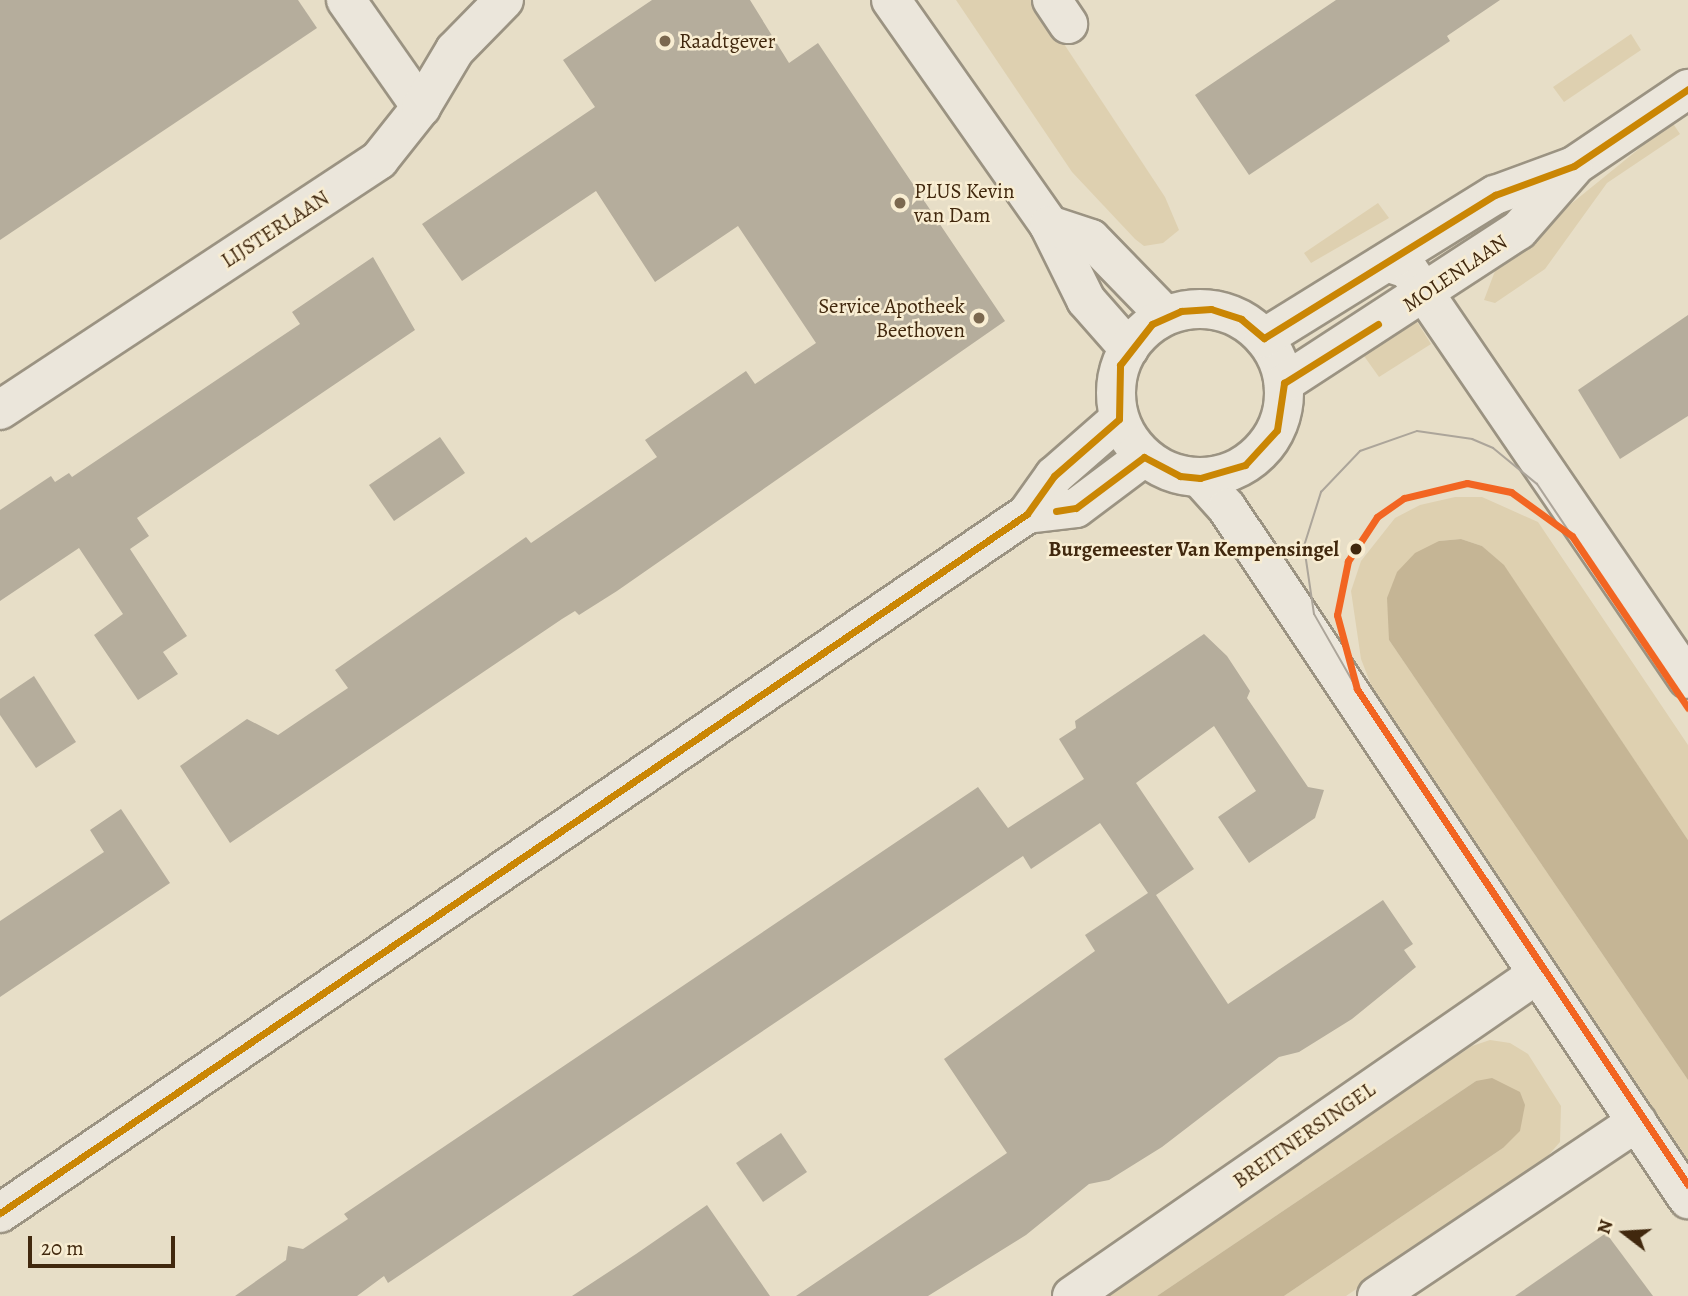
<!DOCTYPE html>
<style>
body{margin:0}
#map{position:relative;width:1688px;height:1296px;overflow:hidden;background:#e7dec7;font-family:Alegreya,serif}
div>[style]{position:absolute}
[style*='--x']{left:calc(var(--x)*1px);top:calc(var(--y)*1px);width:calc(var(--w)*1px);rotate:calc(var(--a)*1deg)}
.green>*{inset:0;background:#ded0b0}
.water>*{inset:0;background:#c5b595}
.building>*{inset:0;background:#b5ad9c}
.roads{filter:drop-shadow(2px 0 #9b9382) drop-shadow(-2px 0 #9b9382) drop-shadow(0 2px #9b9382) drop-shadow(0 -2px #9b9382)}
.street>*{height:38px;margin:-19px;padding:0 19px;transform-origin:19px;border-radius:19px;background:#ebe6db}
.secondary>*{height:38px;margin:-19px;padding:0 19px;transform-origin:19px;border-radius:19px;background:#ebe6db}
.secondary>.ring{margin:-19px;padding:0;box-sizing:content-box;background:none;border:38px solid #ebe6db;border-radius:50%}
.tram>*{height:2px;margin:-1px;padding:0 1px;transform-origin:1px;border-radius:1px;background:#aca59a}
.bus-1>*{height:7px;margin:-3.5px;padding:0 3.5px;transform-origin:3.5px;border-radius:3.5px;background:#ca8604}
.tram-1>*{height:7px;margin:-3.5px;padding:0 3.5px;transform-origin:3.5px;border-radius:3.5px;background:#f26522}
.dots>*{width:19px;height:19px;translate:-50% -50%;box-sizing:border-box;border:4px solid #f8edd2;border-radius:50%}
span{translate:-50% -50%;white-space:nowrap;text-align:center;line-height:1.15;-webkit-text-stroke:5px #f8edd2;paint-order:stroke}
.poi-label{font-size:21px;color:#41280e}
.left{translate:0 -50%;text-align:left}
.right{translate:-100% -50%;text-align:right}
.street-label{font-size:21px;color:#41280e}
.stop-label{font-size:21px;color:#41280e;font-weight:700}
.north{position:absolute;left:1590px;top:1198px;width:70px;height:70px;-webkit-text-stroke:5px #f8edd2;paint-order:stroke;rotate:287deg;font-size:19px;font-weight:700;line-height:28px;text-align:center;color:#41280e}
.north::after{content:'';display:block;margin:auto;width:24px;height:32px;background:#41280e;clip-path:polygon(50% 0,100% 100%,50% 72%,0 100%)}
.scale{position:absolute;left:28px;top:1236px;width:147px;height:32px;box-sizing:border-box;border:4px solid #41280e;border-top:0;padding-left:9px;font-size:21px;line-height:24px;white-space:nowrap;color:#41280e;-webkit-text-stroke:5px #f8edd2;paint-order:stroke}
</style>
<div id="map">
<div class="green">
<div style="clip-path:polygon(956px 0,1035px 0,1165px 197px,1179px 230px,1163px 243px,1144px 246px,1135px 239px,1072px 172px)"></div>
<div style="clip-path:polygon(1631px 34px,1641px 50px,1564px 102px,1553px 87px)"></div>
<div style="clip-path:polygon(1672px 122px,1680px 134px,1607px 183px,1545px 269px,1495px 303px,1484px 300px,1495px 271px,1508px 255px)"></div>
<div style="clip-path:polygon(1378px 203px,1389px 218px,1311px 263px,1304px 253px)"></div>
<div style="clip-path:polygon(1416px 320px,1431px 344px,1379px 377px,1364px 356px)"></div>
<div style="clip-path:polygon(1455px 497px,1482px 497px,1538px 522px,1688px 745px,1688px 840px,1503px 565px,1482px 546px,1461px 539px,1439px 541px,1389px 640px,1688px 1080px,1688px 1166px,1375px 695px,1361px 659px,1351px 591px,1361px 561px,1395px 518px,1420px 505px)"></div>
<div style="clip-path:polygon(1490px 1040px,1510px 1043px,1528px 1054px,1561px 1106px,1560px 1142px,1540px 1165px,1346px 1296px,1284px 1296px,1503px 1148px,1476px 1081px,1157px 1296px,1102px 1296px,1472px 1046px)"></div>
</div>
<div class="water">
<div style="clip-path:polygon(1461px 539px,1482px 546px,1504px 565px,1688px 840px,1688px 1080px,1389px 640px,1387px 598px,1397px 572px,1415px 553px,1439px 541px)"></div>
<div style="clip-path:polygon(1492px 1078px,1520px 1092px,1525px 1105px,1520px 1131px,1503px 1148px,1284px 1296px,1157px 1296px,1476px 1081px)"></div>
</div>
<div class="building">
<div style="clip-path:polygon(0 0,298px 0,317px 28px,0 240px)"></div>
<div style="clip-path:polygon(652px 0,750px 0,789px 63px,818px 43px,1005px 321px,617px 591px,579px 615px,575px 611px,562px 619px,230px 843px,180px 766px,247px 719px,278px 735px,309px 714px,348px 688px,335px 670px,526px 537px,531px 543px,657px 457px,645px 440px,746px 371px,755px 384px,816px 343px,738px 226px,655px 282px,596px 191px,462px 281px,422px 224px,595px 107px,563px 60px)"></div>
<div style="clip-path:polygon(1336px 0,1500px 0,1447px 36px,1450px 41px,1249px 175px,1195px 95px)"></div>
<div style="clip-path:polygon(373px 257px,415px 330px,137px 518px,149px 536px,130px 549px,187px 636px,163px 652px,178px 674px,138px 700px,94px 635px,123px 614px,79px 548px,0 601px,0 510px,51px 476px,55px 482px,69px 473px,72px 477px,300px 324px,292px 312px)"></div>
<div style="clip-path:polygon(1688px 315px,1688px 416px,1620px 459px,1578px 390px)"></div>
<div style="clip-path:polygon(440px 437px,465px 473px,394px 521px,369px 485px)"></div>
<div style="clip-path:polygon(1204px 634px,1227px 656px,1250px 691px,1247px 698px,1308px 787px,1324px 790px,1315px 818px,1249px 863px,1218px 817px,1256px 791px,1214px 726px,1136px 783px,1194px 869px,1156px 895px,1228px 1004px,1383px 900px,1413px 944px,1404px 950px,1416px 967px,1352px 1019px,1299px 1052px,1279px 1057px,1162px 1147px,1109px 1180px,1089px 1184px,1026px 1235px,928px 1296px,796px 1296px,1007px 1153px,944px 1059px,1095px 951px,1085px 935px,1148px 893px,1100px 823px,1031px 869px,1023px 856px,388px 1283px,384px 1276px,357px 1296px,235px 1296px,286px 1260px,288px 1246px,303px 1249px,348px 1219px,344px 1214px,978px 787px,1008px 828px,1084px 779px,1059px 739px,1076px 728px,1075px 721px)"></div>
<div style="clip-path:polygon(34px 676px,76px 742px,36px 768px,0 715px,0 699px)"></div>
<div style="clip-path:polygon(121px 809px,170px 883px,0 997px,0 921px,104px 852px,90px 830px)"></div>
<div style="clip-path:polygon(781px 1133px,807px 1172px,763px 1202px,736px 1163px)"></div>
<div style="clip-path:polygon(707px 1205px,770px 1296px,572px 1296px,636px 1254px)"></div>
<div style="clip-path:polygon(1606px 1233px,1653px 1296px,1515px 1296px)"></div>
</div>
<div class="roads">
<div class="street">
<div style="--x:346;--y:0;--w:131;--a:55"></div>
<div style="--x:891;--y:0;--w:275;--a:54.9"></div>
<div style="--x:1049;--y:225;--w:84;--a:63.7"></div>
<div style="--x:1086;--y:300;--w:65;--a:48.7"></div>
<div style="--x:1052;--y:0;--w:29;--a:56"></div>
<div style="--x:1049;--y:225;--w:44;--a:18.4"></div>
<div style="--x:1091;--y:239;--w:107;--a:45.8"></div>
<div style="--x:0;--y:410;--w:454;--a:-33.4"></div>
<div style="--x:379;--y:160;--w:68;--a:-51.6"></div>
<div style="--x:421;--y:107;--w:66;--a:-59.2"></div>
<div style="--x:455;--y:50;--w:70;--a:-45.6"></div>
<div style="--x:1072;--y:1296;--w:564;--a:-34.68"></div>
<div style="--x:1377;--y:1296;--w:313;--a:-33.8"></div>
</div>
<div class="secondary">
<div style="--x:1389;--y:263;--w:20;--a:18"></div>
<div style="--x:1408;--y:269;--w:496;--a:55.7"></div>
<div class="ring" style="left:1116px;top:309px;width:130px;height:130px"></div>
<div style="--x:1264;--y:338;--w:272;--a:-31.8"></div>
<div style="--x:1495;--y:195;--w:84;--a:-20.2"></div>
<div style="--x:1574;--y:166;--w:138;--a:-34"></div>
<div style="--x:1284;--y:383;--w:280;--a:-33.1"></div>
<div style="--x:1519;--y:230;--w:82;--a:-48.9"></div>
<div style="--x:1200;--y:478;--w:40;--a:48"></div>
<div style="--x:1227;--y:508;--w:831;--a:56.29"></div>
<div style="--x:1027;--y:514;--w:49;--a:-7"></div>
<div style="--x:1076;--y:508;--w:85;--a:-36.9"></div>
<div style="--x:0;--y:1213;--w:1242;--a:-34.24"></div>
<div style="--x:1027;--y:514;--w:47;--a:-54.6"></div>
<div style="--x:1054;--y:476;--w:86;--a:-41.2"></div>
</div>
</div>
<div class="tram">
<div style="--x:1357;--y:689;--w:86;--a:-119.8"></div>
<div style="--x:1314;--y:614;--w:69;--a:-98.4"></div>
<div style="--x:1304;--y:546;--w:57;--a:-72.5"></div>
<div style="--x:1321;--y:492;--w:57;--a:-46.4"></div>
<div style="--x:1360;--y:451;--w:60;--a:-19.3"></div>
<div style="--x:1417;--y:431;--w:56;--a:8.3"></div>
<div style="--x:1472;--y:439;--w:23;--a:23"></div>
<div style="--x:1493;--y:448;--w:57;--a:39.3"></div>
<div style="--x:1537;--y:484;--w:63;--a:56.1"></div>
</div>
<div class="bus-1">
<div style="--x:1056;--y:511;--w:20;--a:-9"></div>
<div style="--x:1076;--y:508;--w:85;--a:-36.9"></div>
<div style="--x:1144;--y:457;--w:41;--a:27.8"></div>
<div style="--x:1180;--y:476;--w:20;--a:6"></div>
<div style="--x:1200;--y:478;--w:47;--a:-16.1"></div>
<div style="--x:1245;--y:465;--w:47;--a:-47.6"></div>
<div style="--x:1277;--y:430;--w:48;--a:-81.5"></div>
<div style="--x:1284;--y:383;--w:111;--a:-32.1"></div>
<div style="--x:0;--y:1213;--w:1242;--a:-34.24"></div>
<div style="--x:1027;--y:514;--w:47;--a:-54.6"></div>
<div style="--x:1054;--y:476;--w:86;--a:-41.2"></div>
<div style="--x:1119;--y:419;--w:54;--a:-88.9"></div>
<div style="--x:1120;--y:365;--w:52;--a:-52"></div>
<div style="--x:1152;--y:324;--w:32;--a:-24"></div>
<div style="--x:1181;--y:311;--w:30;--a:-4"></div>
<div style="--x:1211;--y:309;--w:32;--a:18"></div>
<div style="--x:1241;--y:319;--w:30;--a:40"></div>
<div style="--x:1264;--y:338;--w:272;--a:-31.8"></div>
<div style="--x:1495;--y:195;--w:84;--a:-20.2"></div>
<div style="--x:1574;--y:166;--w:138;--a:-34"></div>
</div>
<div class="tram-1">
<div style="--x:1688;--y:708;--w:207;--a:-124"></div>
<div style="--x:1572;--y:536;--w:75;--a:-144.2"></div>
<div style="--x:1511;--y:492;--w:45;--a:-168.4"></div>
<div style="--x:1467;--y:483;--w:65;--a:166.6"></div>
<div style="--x:1404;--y:498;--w:33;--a:145"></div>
<div style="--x:1377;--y:517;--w:53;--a:123.4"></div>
<div style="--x:1348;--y:561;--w:55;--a:101.5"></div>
<div style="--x:1337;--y:615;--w:77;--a:74.9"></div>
<div style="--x:1357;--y:689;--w:596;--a:56.28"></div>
</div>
<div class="dots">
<div style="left:665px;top:41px;background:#7b684f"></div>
<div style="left:900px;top:203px;background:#7b684f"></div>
<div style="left:979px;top:318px;background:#7b684f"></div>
<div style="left:1356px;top:549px;background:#41280e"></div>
</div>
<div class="poi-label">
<span class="left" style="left:679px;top:41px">Raadtgever</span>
<span class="left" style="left:914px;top:203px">PLUS Kevin<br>van Dam</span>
<span class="right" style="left:965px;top:318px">Service Apotheek<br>Beethoven</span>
</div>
<div class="street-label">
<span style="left:275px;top:229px;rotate:-33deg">LIJSTERLAAN</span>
<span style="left:1455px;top:273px;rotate:-34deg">MOLENLAAN</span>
<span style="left:1304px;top:1135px;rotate:-35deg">BREITNERSINGEL</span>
</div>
<div class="stop-label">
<span class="right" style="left:1339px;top:549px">Burgemeester Van Kempensingel</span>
</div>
<div class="north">N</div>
<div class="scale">20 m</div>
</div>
